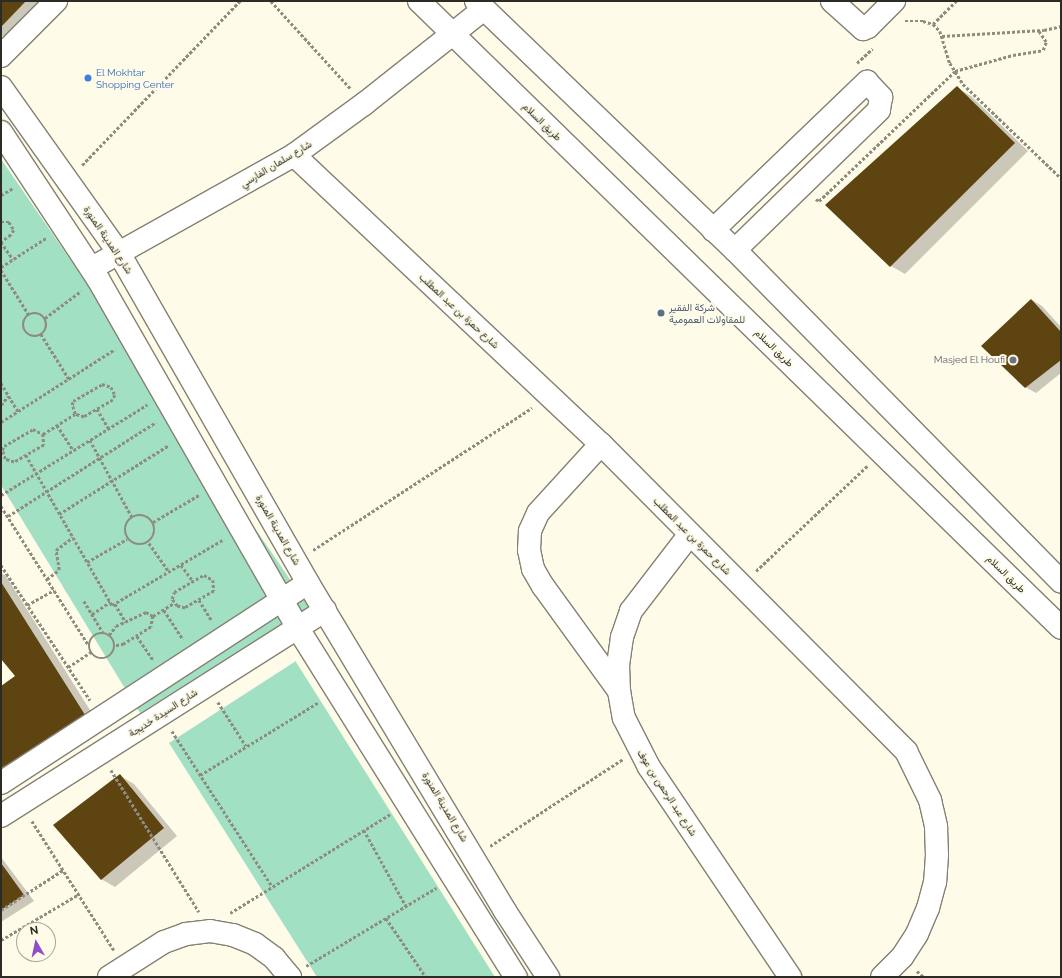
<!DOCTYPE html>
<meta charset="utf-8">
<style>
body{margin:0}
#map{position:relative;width:1062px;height:978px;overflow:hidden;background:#fefbe9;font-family:Raleway,Vazirmatn,sans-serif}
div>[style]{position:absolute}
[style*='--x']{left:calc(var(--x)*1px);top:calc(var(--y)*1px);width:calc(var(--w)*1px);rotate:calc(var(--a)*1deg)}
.green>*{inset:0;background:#a1e0c3}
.shadow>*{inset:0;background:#0003}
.building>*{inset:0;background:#5e4410}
.path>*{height:2.5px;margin-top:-1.25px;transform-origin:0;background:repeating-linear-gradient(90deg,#8e8c80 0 3px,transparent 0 5px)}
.path>.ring{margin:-1.25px;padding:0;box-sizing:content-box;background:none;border:2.5px solid #8e8c80;border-radius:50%}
.roads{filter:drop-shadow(1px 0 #858172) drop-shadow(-1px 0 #858172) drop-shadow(0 1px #858172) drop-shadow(0 -1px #858172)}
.minor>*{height:22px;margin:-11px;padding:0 11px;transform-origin:11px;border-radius:11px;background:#fff}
.dots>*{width:11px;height:11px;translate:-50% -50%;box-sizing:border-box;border:2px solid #fefbe9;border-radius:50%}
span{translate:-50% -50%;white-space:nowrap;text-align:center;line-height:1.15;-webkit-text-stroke:4px #fefbe9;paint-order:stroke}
.shop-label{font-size:10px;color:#366cbe}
.left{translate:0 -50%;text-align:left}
.street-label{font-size:10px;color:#2c2b24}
.service-label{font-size:10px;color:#4e5e75}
.worship-label{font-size:10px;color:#5b616d}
.right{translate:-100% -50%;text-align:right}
.frame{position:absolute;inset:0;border:2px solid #2c2b24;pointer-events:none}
.north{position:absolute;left:16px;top:922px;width:40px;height:40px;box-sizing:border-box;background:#fefbe9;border:1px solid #aaa89a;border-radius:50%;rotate:351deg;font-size:11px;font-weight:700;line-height:16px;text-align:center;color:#2c2b24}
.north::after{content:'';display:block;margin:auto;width:14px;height:18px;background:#8e50c6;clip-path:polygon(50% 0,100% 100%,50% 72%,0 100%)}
</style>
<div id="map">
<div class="green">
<div style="clip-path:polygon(1px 159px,309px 607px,140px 713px,1px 485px)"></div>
<div style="clip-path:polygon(296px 661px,296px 662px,495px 977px,317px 977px,169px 743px)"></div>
</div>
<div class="shadow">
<div style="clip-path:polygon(1px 1px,48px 1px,10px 40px,1px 35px)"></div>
<div style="clip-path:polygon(957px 88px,971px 96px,1028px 151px,905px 274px,891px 266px)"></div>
<div style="clip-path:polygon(1032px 300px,1042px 306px,1061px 327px,1061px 373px,1036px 393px,1025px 387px)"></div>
<div style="clip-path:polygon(1px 573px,6px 576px,100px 726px,1px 778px,1px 687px,16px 676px,1px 657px)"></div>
<div style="clip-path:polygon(120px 776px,134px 784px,177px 836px,115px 887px,101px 879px)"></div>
<div style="clip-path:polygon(1px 857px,34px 901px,1px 922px)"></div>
</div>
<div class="building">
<div style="clip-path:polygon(1px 1px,26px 1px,1px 27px)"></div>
<div style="clip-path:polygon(957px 86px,1015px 143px,890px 267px,825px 205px)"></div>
<div style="clip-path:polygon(1031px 299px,1061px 332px,1061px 360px,1025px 388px,981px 346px)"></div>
<div style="clip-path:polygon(1px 582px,87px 718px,1px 768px,1px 686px,15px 676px,1px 659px)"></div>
<div style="clip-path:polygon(120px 774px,164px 828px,101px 880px,53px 825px)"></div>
<div style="clip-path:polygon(1px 863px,24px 895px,1px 910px)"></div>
</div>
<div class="path">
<div style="--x:271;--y:1;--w:119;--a:47.7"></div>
<div style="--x:905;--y:21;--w:18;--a:0"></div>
<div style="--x:923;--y:21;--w:10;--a:17"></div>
<div style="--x:933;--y:24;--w:10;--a:45"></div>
<div style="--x:940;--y:31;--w:34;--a:73"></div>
<div style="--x:950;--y:63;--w:25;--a:58"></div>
<div style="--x:963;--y:84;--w:136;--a:43.8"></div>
<div style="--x:933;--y:24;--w:33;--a:-45"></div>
<div style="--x:942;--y:36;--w:102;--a:-3.4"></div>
<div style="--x:1044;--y:30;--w:17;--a:-13"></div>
<div style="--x:857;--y:63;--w:21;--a:-43"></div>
<div style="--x:82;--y:165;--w:228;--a:-46.1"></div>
<div style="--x:1;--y:195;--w:14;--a:-30"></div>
<div style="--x:816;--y:199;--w:4;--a:34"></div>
<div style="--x:819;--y:201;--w:188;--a:-43.7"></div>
<div style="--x:955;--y:71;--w:60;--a:-15.4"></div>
<div style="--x:1013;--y:55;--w:30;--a:-9"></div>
<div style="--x:1043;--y:50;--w:9;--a:-69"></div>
<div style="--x:1046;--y:42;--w:14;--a:-124"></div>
<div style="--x:1;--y:222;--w:8;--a:0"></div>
<div style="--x:9;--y:222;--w:9;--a:58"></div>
<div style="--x:14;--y:230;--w:6;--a:121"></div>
<div style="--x:11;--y:235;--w:12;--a:145"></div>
<div style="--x:1;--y:242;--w:21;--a:55"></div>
<div style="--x:1;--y:267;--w:54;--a:-32.8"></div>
<div style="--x:1;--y:270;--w:53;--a:58.1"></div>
<div class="ring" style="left:23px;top:313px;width:21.5px;height:21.5px"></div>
<div style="--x:45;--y:318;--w:45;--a:-36.9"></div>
<div style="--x:41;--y:334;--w:53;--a:58.1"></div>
<div style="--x:1;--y:383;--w:33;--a:59"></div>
<div style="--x:102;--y:384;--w:9;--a:18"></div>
<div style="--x:111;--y:387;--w:9;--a:63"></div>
<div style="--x:115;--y:395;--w:5;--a:112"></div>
<div style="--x:113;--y:400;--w:34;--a:150"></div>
<div style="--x:84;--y:417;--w:9;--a:-162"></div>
<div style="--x:75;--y:414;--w:9;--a:-108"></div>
<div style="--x:72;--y:405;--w:4;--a:-76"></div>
<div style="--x:73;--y:401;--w:34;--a:-30"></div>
<div style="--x:1;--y:405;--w:11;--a:-52"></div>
<div style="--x:97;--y:409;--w:23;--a:59"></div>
<div style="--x:1;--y:422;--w:135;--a:-32.6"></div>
<div style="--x:57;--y:425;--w:30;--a:57"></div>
<div style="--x:33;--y:429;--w:11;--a:27"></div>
<div style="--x:43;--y:434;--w:11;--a:85"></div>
<div style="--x:44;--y:445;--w:34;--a:150"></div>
<div style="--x:14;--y:462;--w:9;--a:-162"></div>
<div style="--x:5;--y:459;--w:9;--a:-108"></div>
<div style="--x:2;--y:450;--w:4;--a:-63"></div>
<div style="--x:4;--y:446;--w:34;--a:-30"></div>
<div style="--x:43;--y:434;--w:38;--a:-32"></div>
<div style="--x:90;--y:440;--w:88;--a:61.4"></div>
<div style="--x:26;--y:455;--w:173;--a:60.2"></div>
<div style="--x:112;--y:605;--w:130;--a:-30.5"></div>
<div style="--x:1;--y:495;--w:172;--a:-31.7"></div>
<div style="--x:1;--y:506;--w:165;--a:57.8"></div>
<div style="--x:59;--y:514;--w:130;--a:-32.1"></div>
<div class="ring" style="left:125px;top:515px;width:27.5px;height:27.5px"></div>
<div style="--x:8;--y:516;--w:175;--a:-32.4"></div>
<div style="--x:153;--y:522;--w:53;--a:-30.4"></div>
<div style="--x:149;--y:543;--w:35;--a:55"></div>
<div style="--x:313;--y:550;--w:261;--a:-33"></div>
<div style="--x:87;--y:562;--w:46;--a:-29.9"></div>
<div style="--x:1;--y:565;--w:162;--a:56.6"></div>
<div style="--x:181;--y:565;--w:20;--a:53"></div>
<div style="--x:756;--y:571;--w:153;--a:-43.4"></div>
<div style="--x:204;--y:575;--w:10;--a:29"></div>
<div style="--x:213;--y:580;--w:11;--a:85"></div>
<div style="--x:214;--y:591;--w:34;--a:150"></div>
<div style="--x:185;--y:608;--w:8;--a:-166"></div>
<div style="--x:177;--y:606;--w:9;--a:-126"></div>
<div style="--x:172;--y:599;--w:7;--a:-74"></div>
<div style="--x:174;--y:592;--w:34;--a:-30"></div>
<div style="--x:47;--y:579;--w:15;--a:-37"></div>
<div style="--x:59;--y:570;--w:20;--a:-99"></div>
<div style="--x:56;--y:550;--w:21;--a:-37"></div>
<div style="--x:199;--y:600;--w:25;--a:58"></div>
<div style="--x:84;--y:601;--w:37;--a:59"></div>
<div style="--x:115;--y:604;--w:21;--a:59"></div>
<div style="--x:27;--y:605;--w:31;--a:-29"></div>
<div style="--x:164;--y:610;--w:35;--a:57"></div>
<div style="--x:92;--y:614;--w:22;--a:-34"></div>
<div style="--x:153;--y:616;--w:25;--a:-32"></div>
<div class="ring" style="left:89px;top:633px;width:23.5px;height:23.5px"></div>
<div style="--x:109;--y:635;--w:11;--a:-52"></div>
<div style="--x:116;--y:626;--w:33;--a:-25"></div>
<div style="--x:146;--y:612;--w:8;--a:30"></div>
<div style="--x:153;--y:616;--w:11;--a:100"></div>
<div style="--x:151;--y:627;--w:32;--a:148"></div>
<div style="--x:124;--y:644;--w:9;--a:167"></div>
<div style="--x:137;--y:636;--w:30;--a:56"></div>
<div style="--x:68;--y:667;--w:27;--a:-33"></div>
<div style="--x:218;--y:702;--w:52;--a:57.5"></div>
<div style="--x:172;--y:731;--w:184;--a:57.2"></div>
<div style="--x:111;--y:770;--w:167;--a:58.2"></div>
<div style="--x:200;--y:775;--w:140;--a:-31.5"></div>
<div style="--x:32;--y:821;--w:153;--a:57.6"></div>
<div style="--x:364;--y:830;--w:87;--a:61.1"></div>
<div style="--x:490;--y:846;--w:159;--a:-33.2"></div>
<div style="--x:1;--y:910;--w:74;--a:-32.8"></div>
<div style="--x:230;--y:913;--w:188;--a:-31.7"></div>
<div style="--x:386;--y:918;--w:71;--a:55.9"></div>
<div style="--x:1;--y:940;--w:91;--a:-30.5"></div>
<div style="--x:306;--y:966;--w:152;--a:-31"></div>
<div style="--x:917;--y:971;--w:9;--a:41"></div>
</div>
<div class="roads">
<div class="minor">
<div style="--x:419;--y:1;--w:897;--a:44.32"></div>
<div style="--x:476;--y:1;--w:359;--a:43.9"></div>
<div style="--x:735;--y:250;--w:465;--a:45.5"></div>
<div style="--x:832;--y:1;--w:42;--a:42.1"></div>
<div style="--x:863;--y:29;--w:5;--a:-22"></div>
<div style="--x:868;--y:27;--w:37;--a:-45"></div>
<div style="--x:1;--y:56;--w:78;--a:-45"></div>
<div style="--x:1;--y:87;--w:204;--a:54.6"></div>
<div style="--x:119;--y:253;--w:380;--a:60.2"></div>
<div style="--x:308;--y:583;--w:383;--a:59"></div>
<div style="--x:505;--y:911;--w:79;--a:56.9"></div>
<div style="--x:1;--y:132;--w:176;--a:56.6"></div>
<div style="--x:98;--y:279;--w:401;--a:60.2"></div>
<div style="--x:297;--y:627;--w:413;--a:58"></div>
<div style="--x:294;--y:155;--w:422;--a:43.3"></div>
<div style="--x:601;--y:444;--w:433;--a:45.2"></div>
<div style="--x:906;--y:751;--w:55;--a:63.9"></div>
<div style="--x:930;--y:800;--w:28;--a:77"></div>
<div style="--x:936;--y:827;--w:28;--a:88"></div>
<div style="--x:937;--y:855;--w:27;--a:94"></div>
<div style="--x:935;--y:882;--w:27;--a:105"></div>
<div style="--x:928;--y:908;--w:28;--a:113"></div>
<div style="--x:917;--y:934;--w:27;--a:123"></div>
<div style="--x:902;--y:957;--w:28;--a:135"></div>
<div style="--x:713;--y:230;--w:214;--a:-43.9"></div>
<div style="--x:867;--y:82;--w:21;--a:47"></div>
<div style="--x:881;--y:97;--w:13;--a:99"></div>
<div style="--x:879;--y:110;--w:201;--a:135.8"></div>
<div style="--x:92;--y:268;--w:231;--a:-29.2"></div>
<div style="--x:294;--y:155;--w:87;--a:-36.1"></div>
<div style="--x:364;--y:104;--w:153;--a:-38.4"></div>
<div style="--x:601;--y:444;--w:93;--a:132.4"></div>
<div style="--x:538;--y:513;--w:20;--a:114"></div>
<div style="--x:530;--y:531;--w:19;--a:93"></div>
<div style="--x:529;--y:550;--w:19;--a:78"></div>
<div style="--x:533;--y:569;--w:20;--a:60"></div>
<div style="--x:543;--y:586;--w:130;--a:54.1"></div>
<div style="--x:690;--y:534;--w:97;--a:127.5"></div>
<div style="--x:631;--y:611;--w:28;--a:109"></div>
<div style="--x:622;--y:637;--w:27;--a:98"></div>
<div style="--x:618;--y:664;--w:27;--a:88"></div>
<div style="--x:619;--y:691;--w:27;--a:80"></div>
<div style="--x:624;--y:718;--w:55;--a:63"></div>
<div style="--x:649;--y:767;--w:253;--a:56.1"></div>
<div style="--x:1;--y:783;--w:366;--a:-33.1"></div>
<div style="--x:1;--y:816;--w:384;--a:-32.4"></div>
<div style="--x:109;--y:977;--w:65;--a:-32.5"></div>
<div style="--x:164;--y:942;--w:23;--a:-20"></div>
<div style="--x:186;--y:934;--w:24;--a:-7"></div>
<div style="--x:210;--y:931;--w:23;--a:10"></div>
<div style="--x:233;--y:935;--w:24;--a:22"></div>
<div style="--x:255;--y:944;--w:24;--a:36"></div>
<div style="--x:274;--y:958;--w:25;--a:50"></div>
</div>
</div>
<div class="dots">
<div style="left:88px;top:78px;background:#3f7fe0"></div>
<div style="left:661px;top:313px;background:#5c6f8a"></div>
<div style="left:1013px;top:360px;background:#6b7280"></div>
</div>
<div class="shop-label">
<span class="left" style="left:96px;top:78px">El Mokhtar<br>Shopping Center</span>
</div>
<div class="street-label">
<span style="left:542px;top:122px;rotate:44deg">طريق السلام</span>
<span style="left:276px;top:164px;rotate:-31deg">شارع سلمان الفارسي</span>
<span style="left:108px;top:240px;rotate:56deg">شارع المدينة المنورة</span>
<span style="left:459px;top:311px;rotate:43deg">شارع حمزة بن عبد المطلب</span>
<span style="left:774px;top:348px;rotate:44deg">طريق السلام</span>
<span style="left:278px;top:530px;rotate:60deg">شارع المدينة المنورة</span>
<span style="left:692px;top:536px;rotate:45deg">شارع حمزة بن عبد المطلب</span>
<span style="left:1006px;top:574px;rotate:44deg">طريق السلام</span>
<span style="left:163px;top:713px;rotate:-33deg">شارع السيدة خديجة</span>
<span style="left:667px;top:793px;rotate:57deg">شارع عبد الرحمن بن عوف</span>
<span style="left:445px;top:807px;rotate:59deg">شارع المدينة المنورة</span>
</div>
<div class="service-label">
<span class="left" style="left:669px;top:313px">شركة الفقير<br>للمقاولات العمومية</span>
</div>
<div class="worship-label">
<span class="right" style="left:1005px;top:360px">Masjed El Houfi</span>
</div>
<div class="frame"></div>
<div class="north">N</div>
</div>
